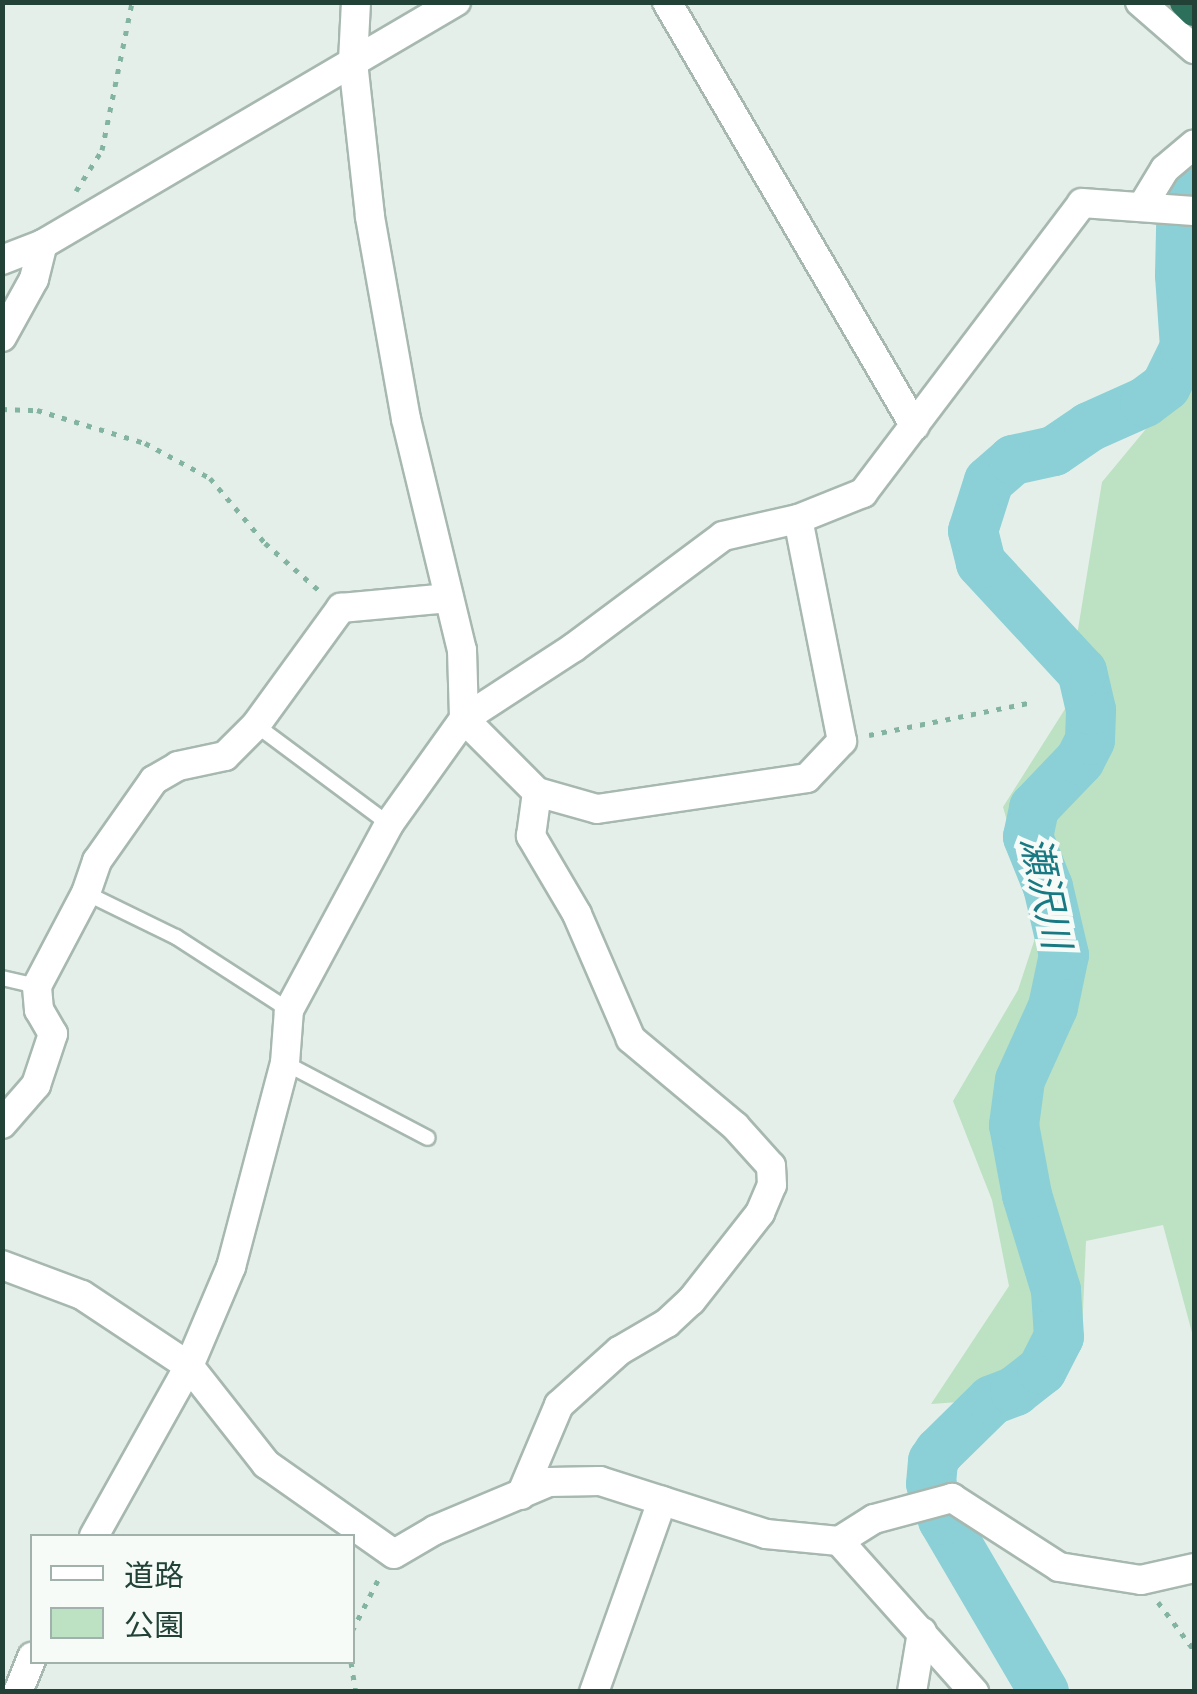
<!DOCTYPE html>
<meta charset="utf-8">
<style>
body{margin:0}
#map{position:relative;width:1197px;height:1694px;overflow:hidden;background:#e5efe9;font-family:"PT Sans Narrow","Noto Sans JP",sans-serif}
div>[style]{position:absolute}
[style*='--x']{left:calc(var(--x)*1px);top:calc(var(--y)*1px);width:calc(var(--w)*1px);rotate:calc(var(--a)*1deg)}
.green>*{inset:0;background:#bde1c3}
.river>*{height:50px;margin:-25px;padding:0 25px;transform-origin:25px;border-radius:25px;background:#8ad0d6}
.path>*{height:5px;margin-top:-2.5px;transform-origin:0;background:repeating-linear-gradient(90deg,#83b4a1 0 5px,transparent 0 13px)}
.roads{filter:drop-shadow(2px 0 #a7b8b0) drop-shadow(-2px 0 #a7b8b0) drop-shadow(0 2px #a7b8b0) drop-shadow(0 -2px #a7b8b0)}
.lane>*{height:14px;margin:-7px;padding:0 7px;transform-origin:7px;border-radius:7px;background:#fff}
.street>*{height:28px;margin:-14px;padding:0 14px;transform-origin:14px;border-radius:14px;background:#fff}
.highway>*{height:30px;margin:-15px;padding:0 15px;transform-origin:15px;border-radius:15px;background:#2c705c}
span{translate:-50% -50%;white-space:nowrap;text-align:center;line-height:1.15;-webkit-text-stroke:9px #f6fbf8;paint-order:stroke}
.water-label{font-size:38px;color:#187982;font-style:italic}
.frame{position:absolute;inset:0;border:5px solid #224237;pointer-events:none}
.legend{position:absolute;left:30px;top:1534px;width:325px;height:130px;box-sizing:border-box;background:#f6fbf8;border:2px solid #a1b1ab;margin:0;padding:12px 18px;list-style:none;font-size:30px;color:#224237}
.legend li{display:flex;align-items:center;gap:20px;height:50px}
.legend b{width:50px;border:2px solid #a1b1ab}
</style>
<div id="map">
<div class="green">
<div style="clip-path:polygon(1194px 371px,1194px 1340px,1163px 1225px,1086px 1241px,1082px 1334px,1043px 1396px,931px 1404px,1009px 1286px,992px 1200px,953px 1101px,1018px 990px,1038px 929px,1003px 807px,1065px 709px,1102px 482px)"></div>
</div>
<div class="river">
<div style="--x:1044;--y:1692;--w:199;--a:-120.4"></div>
<div style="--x:943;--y:1520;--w:38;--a:-108"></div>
<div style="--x:931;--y:1484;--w:23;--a:-85"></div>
<div style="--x:933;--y:1461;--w:11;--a:-56"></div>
<div style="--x:939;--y:1452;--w:74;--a:-44.5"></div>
<div style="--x:992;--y:1400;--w:25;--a:-21"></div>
<div style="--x:1015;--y:1391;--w:34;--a:-38"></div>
<div style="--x:1042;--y:1370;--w:37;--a:-63"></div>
<div style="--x:1059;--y:1337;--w:47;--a:-93.7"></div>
<div style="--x:1056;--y:1290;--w:99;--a:-107"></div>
<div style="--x:1027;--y:1195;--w:71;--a:-100.5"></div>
<div style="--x:1014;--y:1125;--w:45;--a:-82.4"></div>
<div style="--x:1020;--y:1080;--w:80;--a:-65.7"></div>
<div style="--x:1053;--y:1007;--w:53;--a:-78.1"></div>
<div style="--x:1064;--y:955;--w:70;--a:-103.2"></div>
<div style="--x:1048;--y:887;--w:54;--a:-111.8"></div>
<div style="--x:1028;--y:837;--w:30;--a:-78"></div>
<div style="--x:1034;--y:808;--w:66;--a:-46.2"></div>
<div style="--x:1080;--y:760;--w:22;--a:-63"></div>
<div style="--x:1090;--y:740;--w:30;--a:-88"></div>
<div style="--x:1091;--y:710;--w:39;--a:-103"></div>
<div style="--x:1082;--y:672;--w:149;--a:-132.8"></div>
<div style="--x:981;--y:563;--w:33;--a:-104"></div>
<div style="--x:973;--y:531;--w:52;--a:-72.3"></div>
<div style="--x:989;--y:481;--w:32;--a:-41"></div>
<div style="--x:1013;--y:460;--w:42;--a:-12.4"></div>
<div style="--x:1054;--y:451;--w:42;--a:-34.4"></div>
<div style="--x:1089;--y:427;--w:61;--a:-24.1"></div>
<div style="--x:1145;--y:402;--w:26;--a:-37"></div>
<div style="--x:1166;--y:386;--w:43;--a:-64"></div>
<div style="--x:1185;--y:347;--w:72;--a:-94"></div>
<div style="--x:1180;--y:275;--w:85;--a:-88.7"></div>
<div style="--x:1182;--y:190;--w:18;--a:-49"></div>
</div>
<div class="path">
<div style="--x:76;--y:191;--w:49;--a:-57.6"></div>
<div style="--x:102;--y:150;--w:151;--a:-78.5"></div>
<div style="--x:2;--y:409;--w:35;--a:2"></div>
<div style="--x:37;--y:410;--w:113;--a:17"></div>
<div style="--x:145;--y:443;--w:74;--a:28.3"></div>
<div style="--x:210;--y:478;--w:85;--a:49.8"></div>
<div style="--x:265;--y:543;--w:76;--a:41.3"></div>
<div style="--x:869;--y:735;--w:166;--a:-11.4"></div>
<div style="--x:1158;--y:1602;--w:60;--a:53.1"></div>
<div style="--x:352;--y:1631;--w:62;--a:-63"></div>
<div style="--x:351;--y:1662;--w:30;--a:81"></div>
</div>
<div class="roads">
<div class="lane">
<div style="--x:256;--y:725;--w:166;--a:36.7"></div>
<div style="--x:86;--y:893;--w:100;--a:26.1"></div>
<div style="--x:176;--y:937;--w:135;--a:32.9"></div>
<div style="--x:2;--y:978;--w:36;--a:13"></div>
<div style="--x:285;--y:1063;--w:161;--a:27.7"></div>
</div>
<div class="street">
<div style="--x:356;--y:2;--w:60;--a:92.9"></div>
<div style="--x:353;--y:62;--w:156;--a:83.7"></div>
<div style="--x:370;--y:217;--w:205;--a:79.9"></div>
<div style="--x:406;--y:419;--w:238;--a:76.4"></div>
<div style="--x:462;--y:650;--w:69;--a:88.3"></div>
<div style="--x:464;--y:719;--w:103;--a:45"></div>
<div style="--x:537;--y:792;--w:62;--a:15.8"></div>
<div style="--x:597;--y:809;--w:212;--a:-8.4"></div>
<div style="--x:807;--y:778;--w:51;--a:-46.6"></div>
<div style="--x:842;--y:741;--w:226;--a:-101.2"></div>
<div style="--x:667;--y:2;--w:491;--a:59.7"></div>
<div style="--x:1140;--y:2;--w:72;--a:41"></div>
<div style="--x:1143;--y:205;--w:42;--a:-58.6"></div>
<div style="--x:1165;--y:169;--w:38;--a:-40"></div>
<div style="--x:2;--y:260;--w:44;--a:-21.3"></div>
<div style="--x:43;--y:244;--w:479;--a:-30.4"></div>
<div style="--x:2;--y:337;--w:66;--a:-61.1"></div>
<div style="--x:34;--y:279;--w:36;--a:-76"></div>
<div style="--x:2;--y:1124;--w:52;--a:-48.9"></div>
<div style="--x:36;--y:1085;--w:54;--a:-71.6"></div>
<div style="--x:53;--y:1034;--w:28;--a:-120"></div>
<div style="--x:39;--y:1010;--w:24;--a:-95"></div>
<div style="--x:37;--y:986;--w:105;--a:-62.2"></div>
<div style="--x:86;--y:893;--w:34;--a:-71"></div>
<div style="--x:97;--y:861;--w:99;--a:-54.9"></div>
<div style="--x:154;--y:780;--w:28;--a:-30"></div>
<div style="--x:178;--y:766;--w:48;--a:-12"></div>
<div style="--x:225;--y:756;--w:44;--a:-45"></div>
<div style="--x:256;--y:725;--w:145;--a:-54"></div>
<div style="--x:341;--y:608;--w:108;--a:-5.3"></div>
<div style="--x:2;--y:1265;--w:85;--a:20.6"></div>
<div style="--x:82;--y:1295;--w:128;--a:33.6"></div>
<div style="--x:189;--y:1366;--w:125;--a:51.8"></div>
<div style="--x:266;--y:1464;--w:156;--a:35.1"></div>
<div style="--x:394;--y:1554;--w:48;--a:-30.3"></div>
<div style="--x:435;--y:1530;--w:124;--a:-22.8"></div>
<div style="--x:549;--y:1482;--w:51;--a:-1.1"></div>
<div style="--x:600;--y:1481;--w:174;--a:17.7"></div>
<div style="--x:766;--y:1534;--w:73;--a:5.5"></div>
<div style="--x:839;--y:1541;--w:41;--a:-32.2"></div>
<div style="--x:874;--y:1519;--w:81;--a:-15.1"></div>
<div style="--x:952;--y:1498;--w:127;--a:32.8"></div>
<div style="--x:1059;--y:1567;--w:83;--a:9"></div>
<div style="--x:1141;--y:1580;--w:54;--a:-12.8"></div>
<div style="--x:521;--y:1495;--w:98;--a:-67.1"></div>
<div style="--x:559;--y:1405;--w:81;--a:-42"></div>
<div style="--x:619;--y:1351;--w:56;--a:-30.3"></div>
<div style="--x:667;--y:1323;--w:33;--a:-43"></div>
<div style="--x:691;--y:1301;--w:112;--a:-51.9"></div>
<div style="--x:760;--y:1213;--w:30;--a:-67"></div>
<div style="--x:772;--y:1185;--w:19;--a:-93"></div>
<div style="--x:771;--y:1166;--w:54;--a:-132"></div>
<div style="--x:735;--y:1126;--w:136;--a:-140.1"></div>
<div style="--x:631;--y:1039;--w:136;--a:-113.4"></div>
<div style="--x:577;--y:914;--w:91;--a:-120.5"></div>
<div style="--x:531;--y:836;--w:44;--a:-82.2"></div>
<div style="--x:94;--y:1536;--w:195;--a:-60.8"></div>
<div style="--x:189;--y:1366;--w:108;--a:-67"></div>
<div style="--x:231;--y:1267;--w:211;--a:-75.2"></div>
<div style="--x:285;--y:1063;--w:53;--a:-85.7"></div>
<div style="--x:289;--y:1010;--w:211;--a:-61.7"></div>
<div style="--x:389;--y:824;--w:129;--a:-54.5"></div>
<div style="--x:464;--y:719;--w:130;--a:-33.1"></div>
<div style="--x:573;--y:648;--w:187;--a:-36.7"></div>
<div style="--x:723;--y:536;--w:77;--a:-12.8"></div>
<div style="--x:798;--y:519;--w:70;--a:-21.8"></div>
<div style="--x:863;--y:493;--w:363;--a:-52.9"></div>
<div style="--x:1082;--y:203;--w:112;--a:4.1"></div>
<div style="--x:839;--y:1541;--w:203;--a:48.2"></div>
<div style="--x:18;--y:1692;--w:38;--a:-68"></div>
<div style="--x:594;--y:1692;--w:203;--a:-70.4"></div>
<div style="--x:912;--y:1692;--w:61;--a:-80.5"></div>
</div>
<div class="highway">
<div style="--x:1185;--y:2;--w:13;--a:45"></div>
</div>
</div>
<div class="water-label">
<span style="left:1047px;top:892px;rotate:78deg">瀬沢川</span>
</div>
<div class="frame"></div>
<ul class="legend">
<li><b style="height:12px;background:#fff"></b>道路</li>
<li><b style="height:28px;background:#bde1c3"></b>公園</li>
</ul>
</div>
